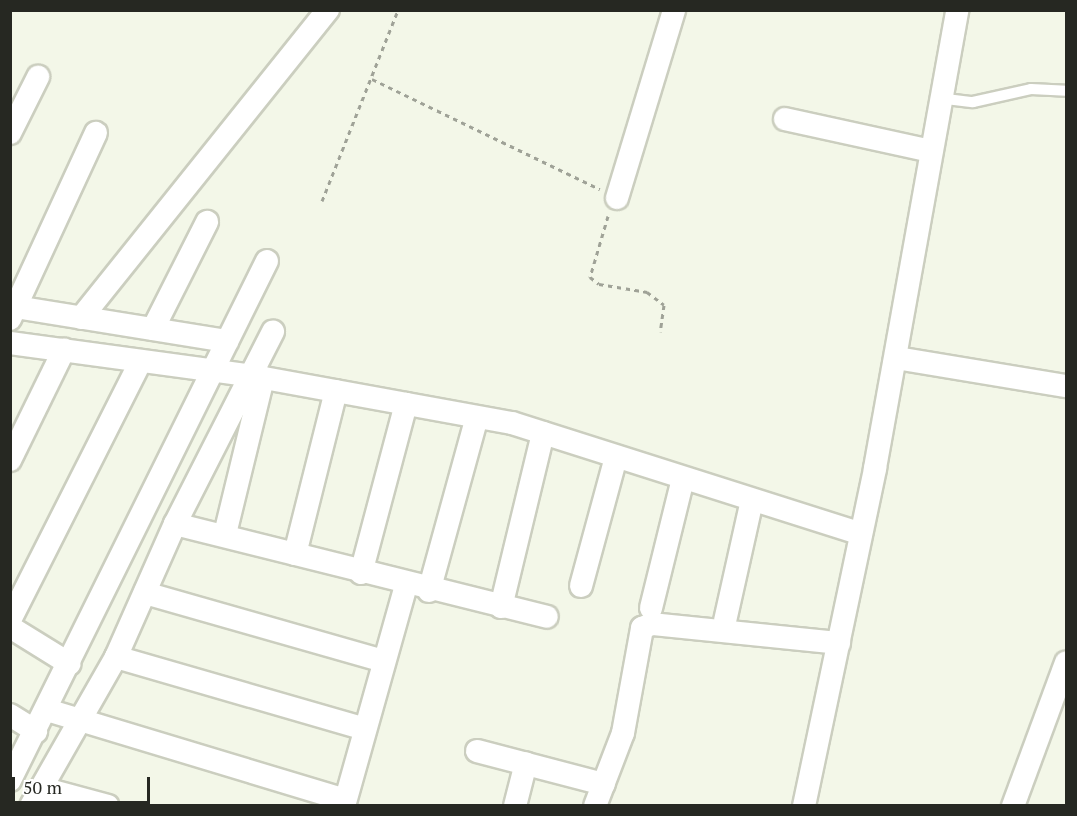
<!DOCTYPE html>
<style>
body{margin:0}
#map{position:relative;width:1077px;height:816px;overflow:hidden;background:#f3f7e8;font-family:"PT Serif",serif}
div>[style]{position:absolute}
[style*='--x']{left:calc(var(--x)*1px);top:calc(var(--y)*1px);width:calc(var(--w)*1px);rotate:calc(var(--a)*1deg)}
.path>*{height:3px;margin-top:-1.5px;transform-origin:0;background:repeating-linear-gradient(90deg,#9fa297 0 4.5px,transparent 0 9px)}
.roads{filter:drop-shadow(2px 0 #cbcebf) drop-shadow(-2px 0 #cbcebf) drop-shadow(0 2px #cbcebf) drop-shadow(0 -2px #cbcebf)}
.service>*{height:10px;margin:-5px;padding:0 5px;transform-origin:5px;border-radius:5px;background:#fff}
.minor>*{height:22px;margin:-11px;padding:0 11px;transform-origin:11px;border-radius:11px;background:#fff}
span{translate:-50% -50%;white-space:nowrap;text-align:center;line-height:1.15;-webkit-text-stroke:6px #fff;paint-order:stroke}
.frame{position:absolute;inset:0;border:12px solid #262822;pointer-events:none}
.scale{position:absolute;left:12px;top:777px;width:138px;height:27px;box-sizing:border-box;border:3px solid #262822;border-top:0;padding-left:8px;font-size:18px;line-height:21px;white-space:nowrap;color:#262822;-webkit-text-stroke:4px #fff;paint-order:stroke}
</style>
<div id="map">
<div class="path">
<div style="--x:372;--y:79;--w:253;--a:25.8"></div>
<div style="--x:322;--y:201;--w:206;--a:-68.3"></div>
<div style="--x:608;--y:216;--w:64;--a:106.4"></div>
<div style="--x:590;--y:277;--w:11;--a:38"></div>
<div style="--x:599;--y:284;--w:49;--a:9.5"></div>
<div style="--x:647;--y:292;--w:21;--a:37"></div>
<div style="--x:664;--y:305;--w:27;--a:98"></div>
</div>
<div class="roads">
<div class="service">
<div style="--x:938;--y:98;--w:35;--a:7"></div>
<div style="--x:973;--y:102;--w:59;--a:-12.6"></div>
<div style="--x:1031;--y:89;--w:35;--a:3"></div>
</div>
<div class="minor">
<div style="--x:785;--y:119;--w:149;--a:12.4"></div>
<div style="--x:10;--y:133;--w:63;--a:-63.4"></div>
<div style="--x:617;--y:198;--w:196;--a:-73.1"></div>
<div style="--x:10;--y:306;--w:220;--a:9.2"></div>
<div style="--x:81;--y:318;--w:395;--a:-51.3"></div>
<div style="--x:10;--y:319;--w:205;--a:-65.2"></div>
<div style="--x:153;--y:329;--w:120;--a:-63.2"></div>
<div style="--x:10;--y:343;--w:245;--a:7.7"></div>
<div style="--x:253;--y:376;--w:263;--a:10.3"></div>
<div style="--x:512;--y:423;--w:366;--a:17.6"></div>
<div style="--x:896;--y:358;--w:172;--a:9.4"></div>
<div style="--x:10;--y:460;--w:123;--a:-63.9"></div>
<div style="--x:175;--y:524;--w:383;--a:14"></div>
<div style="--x:225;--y:534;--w:161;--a:-76.3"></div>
<div style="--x:295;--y:554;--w:168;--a:-75.9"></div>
<div style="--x:361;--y:573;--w:175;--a:-75.1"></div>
<div style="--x:581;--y:586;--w:134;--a:-74.8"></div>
<div style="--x:429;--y:591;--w:180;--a:-74.6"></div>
<div style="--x:145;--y:593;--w:248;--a:15.9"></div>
<div style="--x:501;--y:607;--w:179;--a:-76.4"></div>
<div style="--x:651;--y:608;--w:133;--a:-76.1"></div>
<div style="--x:10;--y:620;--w:290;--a:-63.2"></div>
<div style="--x:725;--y:621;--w:124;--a:-77.4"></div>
<div style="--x:10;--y:627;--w:70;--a:31.7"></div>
<div style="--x:116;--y:657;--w:259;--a:16.1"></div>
<div style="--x:47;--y:710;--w:311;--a:16.8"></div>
<div style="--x:10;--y:715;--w:31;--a:32"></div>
<div style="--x:477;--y:751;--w:131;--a:14.6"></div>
<div style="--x:10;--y:780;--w:579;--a:-63.66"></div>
<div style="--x:41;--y:788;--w:69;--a:15"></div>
<div style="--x:31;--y:806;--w:172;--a:-60.3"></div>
<div style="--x:116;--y:657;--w:145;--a:-66.1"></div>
<div style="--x:175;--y:524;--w:216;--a:-63"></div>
<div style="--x:344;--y:806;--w:230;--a:-74.3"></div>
<div style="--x:515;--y:806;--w:44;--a:-75.7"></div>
<div style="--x:595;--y:806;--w:78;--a:-69"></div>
<div style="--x:623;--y:733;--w:107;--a:-79.7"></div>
<div style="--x:642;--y:628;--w:11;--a:-22"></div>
<div style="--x:652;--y:624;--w:188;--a:5.8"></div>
<div style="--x:804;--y:806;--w:345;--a:-78.1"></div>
<div style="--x:875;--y:468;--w:465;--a:-79.8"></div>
<div style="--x:1013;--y:806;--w:153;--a:-69.7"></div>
</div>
</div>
<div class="frame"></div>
<div class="scale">50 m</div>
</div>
